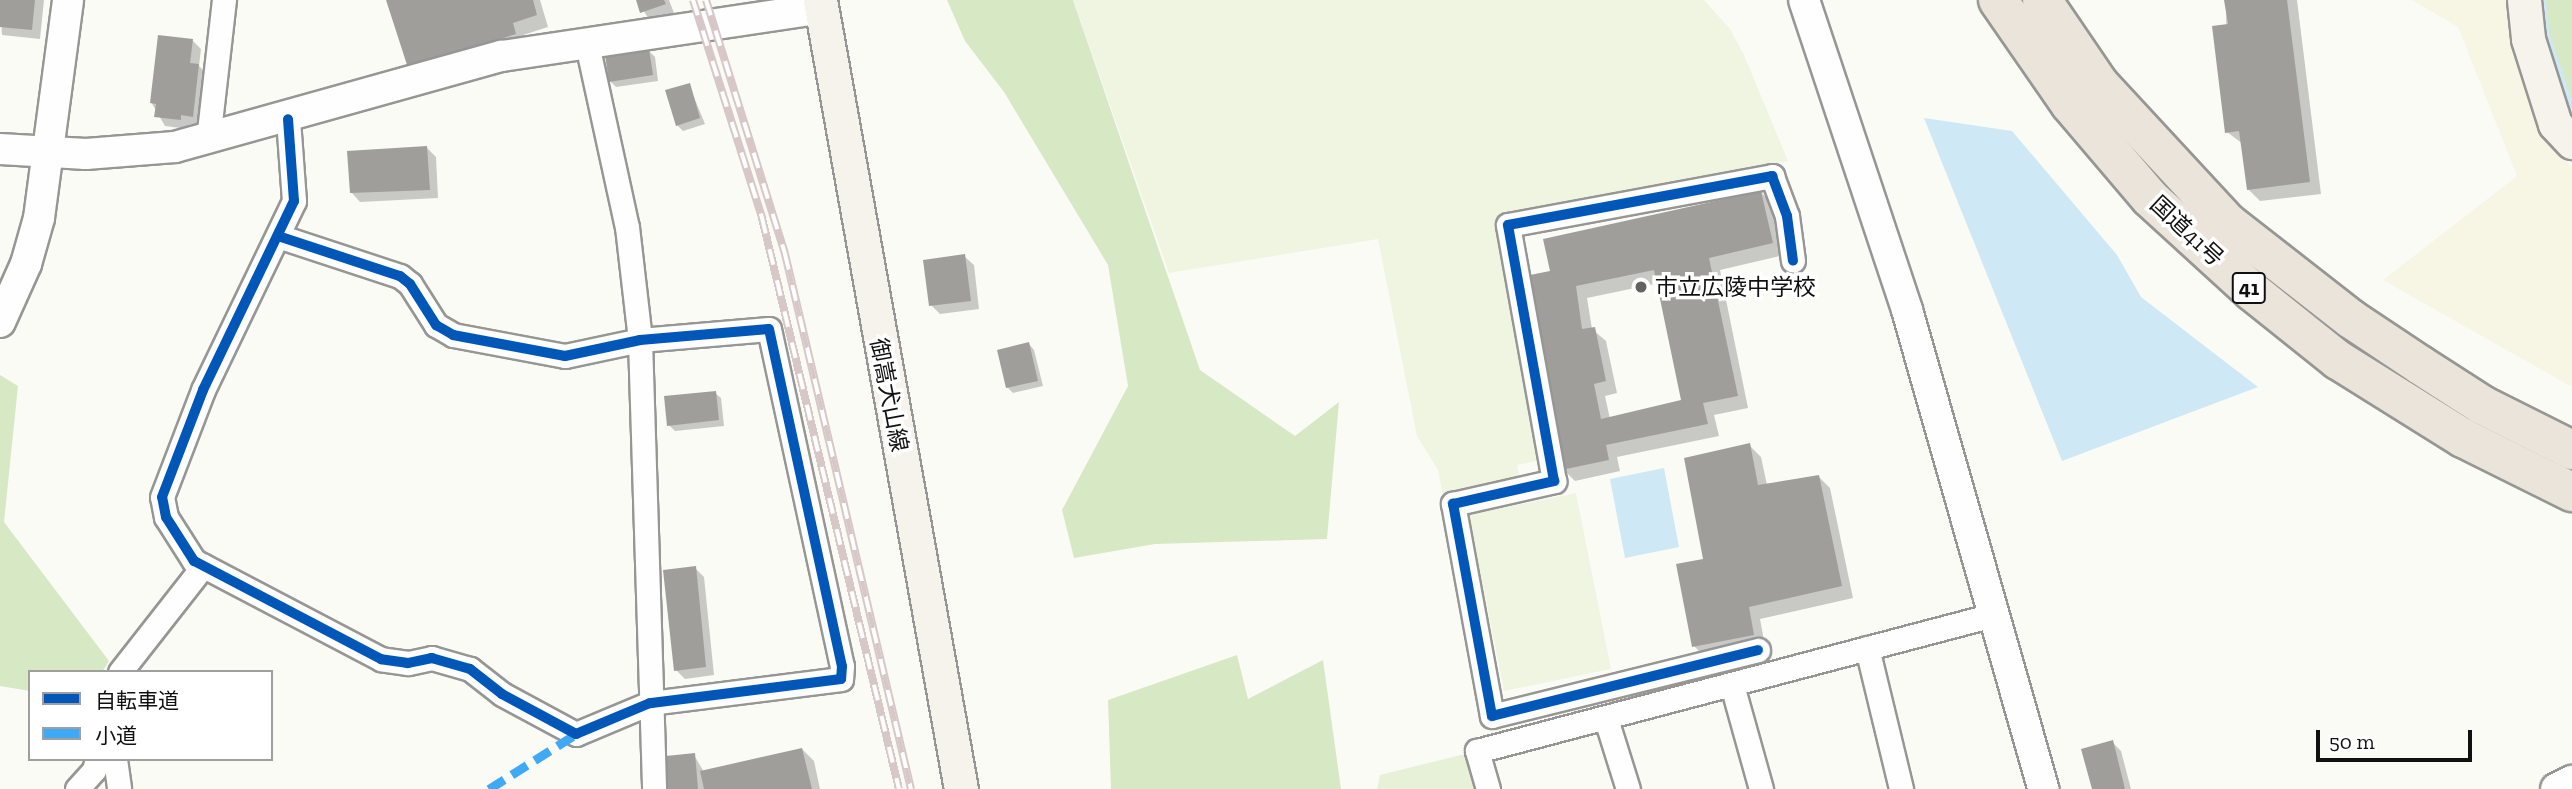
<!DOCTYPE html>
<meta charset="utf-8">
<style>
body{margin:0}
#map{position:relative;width:2572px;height:789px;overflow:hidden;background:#fbfbf6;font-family:"Zilla Slab","Noto Sans JP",serif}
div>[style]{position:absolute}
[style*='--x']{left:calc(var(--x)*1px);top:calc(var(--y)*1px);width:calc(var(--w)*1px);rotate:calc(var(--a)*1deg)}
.farmland>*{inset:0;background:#f7f5e3}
.green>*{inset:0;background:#e6f1d7}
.forest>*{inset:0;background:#d7e8c5}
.pitch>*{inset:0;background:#eff5e1}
.water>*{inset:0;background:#cee8f5}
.shadow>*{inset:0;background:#0003}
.stream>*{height:6px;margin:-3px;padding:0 3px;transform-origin:3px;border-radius:3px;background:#cee8f5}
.building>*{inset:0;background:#9f9e9b}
.roads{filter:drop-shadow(2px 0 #969694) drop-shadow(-2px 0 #969694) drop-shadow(0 2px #969694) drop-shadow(0 -2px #969694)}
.minor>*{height:23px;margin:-11.5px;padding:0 11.5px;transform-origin:11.5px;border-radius:11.5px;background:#fefefe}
.tertiary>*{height:30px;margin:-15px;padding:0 15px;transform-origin:15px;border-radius:15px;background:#fefefe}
.secondary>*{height:33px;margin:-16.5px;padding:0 16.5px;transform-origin:16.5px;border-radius:16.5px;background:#f5f3eb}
.trunk>*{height:38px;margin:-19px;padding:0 19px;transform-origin:19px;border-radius:19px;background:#eae4da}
.rail>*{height:8px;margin-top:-4px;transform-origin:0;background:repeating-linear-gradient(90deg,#fff 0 16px,#d7c7c7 0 32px);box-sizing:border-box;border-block:2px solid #d7c7c7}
.quiet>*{height:9px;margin-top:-4.5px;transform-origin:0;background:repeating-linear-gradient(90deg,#3fa9f5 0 18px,transparent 0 27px)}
.cycleway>*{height:10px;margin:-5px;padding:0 5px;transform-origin:5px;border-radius:5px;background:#0057b8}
.dots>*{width:19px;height:19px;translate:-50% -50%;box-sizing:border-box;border:4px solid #fff;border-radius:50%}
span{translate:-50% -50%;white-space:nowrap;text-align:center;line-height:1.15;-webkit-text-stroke:7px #fff;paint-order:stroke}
.shield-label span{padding:2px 5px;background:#fff;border:2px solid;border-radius:5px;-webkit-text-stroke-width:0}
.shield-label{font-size:21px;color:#101010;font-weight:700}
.street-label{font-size:23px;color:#101010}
.poi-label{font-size:23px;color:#101010}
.left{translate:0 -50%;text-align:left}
.legend{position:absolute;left:28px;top:670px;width:245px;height:91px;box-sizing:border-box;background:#fff;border:2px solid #9f9f9f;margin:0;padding:9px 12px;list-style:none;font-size:21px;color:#101010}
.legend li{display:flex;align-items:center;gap:14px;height:35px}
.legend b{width:35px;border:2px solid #9f9f9f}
.scale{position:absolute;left:2316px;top:730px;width:156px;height:32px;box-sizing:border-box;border:4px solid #101010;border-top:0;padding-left:9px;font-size:21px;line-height:24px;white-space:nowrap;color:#101010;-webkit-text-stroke:5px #fff;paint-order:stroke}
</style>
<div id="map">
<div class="farmland">
<div style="clip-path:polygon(2412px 0,2524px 0,2552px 115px,2543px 136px,2572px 167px,2572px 387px,2383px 280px,2517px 176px,2458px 27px)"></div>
</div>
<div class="green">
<div style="clip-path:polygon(1477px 751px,1487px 789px,1377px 789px,1380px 775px)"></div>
</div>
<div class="forest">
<div style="clip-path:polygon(947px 0,1073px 0,1200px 370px,1295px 436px,1339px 402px,1327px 539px,1155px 544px,1074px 558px,1062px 510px,1128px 386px,1108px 265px,1004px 92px,965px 41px)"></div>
<div style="clip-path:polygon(2524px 0,2572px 0,2572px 139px)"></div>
<div style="clip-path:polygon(0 375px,18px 386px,4px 522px,109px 661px,102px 672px,30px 672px,30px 691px,0 686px)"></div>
<div style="clip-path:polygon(1237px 655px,1248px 699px,1323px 660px,1341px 789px,1111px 789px,1108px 700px)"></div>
</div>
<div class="pitch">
<div style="clip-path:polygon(1073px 0,1704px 0,1730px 29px,1744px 55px,1788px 161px,1497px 217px,1541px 460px,1517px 465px,1520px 480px,1443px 496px,1438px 470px,1417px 436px,1378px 239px,1169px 273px)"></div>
<div style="clip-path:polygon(1576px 493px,1611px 669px,1504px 691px,1469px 515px)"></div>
</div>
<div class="water">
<div style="clip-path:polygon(1924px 118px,2012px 131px,2117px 255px,2141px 297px,2258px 387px,2062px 461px)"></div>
<div style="clip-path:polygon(1664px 468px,1679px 547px,1625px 558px,1610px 479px)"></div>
</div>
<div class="shadow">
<div style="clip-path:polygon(0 0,44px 0,40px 39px,2px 35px)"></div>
<div style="clip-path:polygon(388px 0,540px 0,548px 27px,523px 35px,527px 46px,421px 79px)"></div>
<div style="clip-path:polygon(637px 0,669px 0,674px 13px,650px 21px)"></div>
<div style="clip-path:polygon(2226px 0,2297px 0,2321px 194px,2260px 201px,2248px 189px,2243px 144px,2227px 132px)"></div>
<div style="clip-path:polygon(192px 40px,201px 49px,199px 66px,208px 75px,202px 125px,190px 124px,189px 129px,165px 126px,151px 102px)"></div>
<div style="clip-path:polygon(649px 51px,655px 57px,658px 81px,616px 87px,610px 81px)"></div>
<div style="clip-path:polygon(689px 85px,705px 124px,683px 131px,677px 125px)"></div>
<div style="clip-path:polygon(427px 148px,436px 157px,438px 198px,360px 202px,351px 192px)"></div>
<div style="clip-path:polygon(evenodd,1761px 192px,1773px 205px,1784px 255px,1720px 270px,1748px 408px,1714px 415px,1719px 436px,1617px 457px,1620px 471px,1575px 481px,1563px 469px,1552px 272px,1761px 192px,1659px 283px,1683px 401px,1610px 419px,1605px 396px,1617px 393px,1606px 341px,1592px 329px,1587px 298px,1659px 283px)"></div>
<div style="clip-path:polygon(964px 256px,974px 265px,979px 309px,940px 314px,931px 305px)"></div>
<div style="clip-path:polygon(1029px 344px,1034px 350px,1043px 386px,1013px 393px,1007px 387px)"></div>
<div style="clip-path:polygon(715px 393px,721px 398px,724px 426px,675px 431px,669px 425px)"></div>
<div style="clip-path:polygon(1749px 445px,1761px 457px,1767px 485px,1818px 476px,1830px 488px,1853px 598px,1760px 619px,1765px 646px,1706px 658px,1694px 646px,1705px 561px)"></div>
<div style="clip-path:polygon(695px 568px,704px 577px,714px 675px,685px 679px,676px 670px)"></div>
<div style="clip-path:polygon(2112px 742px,2121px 751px,2131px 789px,2094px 789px)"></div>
<div style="clip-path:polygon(802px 749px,814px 761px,820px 789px,670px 789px,694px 755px,704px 772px)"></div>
</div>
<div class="stream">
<div style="--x:2543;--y:0;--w:36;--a:84"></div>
<div style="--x:2547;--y:36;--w:77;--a:71.1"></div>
</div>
<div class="building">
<div style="clip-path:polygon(0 0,35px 0,32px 30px,0 27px)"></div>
<div style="clip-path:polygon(386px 0,533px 0,537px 15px,513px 23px,516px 34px,408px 68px)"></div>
<div style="clip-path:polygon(636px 0,664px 0,666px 4px,640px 13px)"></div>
<div style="clip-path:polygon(2224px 0,2287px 0,2310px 182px,2247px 190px,2239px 131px,2225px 133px,2212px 26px,2228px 24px)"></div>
<div style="clip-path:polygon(158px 35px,193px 39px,190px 63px,199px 64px,193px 117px,181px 115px,181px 120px,154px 117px,156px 104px,150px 103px)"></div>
<div style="clip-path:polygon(649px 49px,653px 75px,609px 82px,605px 55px)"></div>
<div style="clip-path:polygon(690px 83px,700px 118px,676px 126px,665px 90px)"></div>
<div style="clip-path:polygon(427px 146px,430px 190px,350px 193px,347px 151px)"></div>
<div style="clip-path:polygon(evenodd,1761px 191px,1773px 243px,1709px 258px,1738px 396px,1703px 403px,1708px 424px,1606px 445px,1609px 460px,1561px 470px,1525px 276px,1550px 271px,1543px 239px,1761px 191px,1654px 270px,1681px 400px,1601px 419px,1594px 384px,1606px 381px,1595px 327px,1582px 329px,1576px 286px,1654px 270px)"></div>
<div style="clip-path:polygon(965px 254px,971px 301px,929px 306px,923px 260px)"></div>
<div style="clip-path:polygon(1029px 342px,1038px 381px,1006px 388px,997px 350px)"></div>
<div style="clip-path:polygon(716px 391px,719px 420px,667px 426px,664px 396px)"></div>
<div style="clip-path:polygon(1750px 443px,1758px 485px,1819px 475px,1842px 586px,1749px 607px,1754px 635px,1692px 647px,1676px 564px,1703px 559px,1684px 458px)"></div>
<div style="clip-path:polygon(696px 566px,706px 667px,674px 671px,663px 570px)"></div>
<div style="clip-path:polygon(2113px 740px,2125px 789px,2092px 789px,2081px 749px)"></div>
<div style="clip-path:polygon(802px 748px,812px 789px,704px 789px,700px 771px)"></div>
<div style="clip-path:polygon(695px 753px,698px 789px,668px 789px,666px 756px)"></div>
</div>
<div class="roads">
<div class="minor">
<div style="--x:587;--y:44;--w:187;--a:77.7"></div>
<div style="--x:627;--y:227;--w:114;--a:83.4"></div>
<div style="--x:640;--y:340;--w:449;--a:88.2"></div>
<div style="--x:208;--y:140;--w:141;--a:-83.5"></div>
<div style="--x:278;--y:236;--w:128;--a:18.2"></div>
<div style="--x:400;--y:276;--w:13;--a:39"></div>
<div style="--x:410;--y:284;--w:49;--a:57.6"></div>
<div style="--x:436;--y:325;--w:20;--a:30"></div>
<div style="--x:453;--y:335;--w:114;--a:10.6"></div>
<div style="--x:565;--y:356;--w:77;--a:-12"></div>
<div style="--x:640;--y:340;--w:129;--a:-4.9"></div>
<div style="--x:769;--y:329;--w:345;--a:77.8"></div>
<div style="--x:842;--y:666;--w:13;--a:94"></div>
<div style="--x:841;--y:679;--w:193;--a:172.8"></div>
<div style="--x:650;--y:703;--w:80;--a:157.3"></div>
<div style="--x:576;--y:734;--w:84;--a:-151.6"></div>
<div style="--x:502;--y:694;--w:41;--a:-142"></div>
<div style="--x:470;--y:669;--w:40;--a:-164"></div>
<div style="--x:432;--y:658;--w:25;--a:168"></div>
<div style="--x:408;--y:663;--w:27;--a:-172"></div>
<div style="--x:381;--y:659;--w:211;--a:-152.3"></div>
<div style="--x:194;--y:561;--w:52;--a:-122.5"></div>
<div style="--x:166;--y:517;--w:20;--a:-101"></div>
<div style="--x:162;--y:497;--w:115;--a:-69"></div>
<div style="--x:203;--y:390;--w:210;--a:-64.3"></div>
<div style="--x:294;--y:201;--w:82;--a:-94.2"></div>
<div style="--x:1867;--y:648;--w:145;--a:76.4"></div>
<div style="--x:1758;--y:650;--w:274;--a:166.1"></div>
<div style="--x:1492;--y:716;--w:216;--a:-100.4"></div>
<div style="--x:1453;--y:504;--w:104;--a:-12.8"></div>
<div style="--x:1554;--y:481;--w:260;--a:-100.2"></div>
<div style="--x:1508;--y:225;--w:269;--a:-10.5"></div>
<div style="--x:1772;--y:176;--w:43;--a:69.4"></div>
<div style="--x:1787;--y:216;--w:45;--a:82.4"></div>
<div style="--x:120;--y:672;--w:135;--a:-51.9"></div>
<div style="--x:1732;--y:685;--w:108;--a:74.4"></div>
<div style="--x:1606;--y:719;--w:73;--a:72.6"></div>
<div style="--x:115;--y:759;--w:30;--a:82"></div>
<div style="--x:77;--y:789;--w:25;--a:-48"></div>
<div style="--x:94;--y:770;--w:11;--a:-75"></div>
<div style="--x:1488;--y:789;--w:40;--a:-106"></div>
<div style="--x:1477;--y:751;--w:534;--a:-14.77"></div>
</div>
<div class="tertiary">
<div style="--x:1804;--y:0;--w:327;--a:71.6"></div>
<div style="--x:1907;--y:310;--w:498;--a:74.1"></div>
<div style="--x:0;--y:149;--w:86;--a:3.3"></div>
<div style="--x:86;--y:154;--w:89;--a:-4.5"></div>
<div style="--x:175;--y:147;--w:339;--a:-15.6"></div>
<div style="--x:502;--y:56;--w:324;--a:-8.5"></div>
<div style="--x:0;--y:322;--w:64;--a:-65.9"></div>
<div style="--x:26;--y:264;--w:48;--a:-74.2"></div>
<div style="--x:39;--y:218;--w:220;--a:-82.4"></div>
<div style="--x:2556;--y:789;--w:18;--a:-27"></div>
</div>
<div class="secondary">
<div style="--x:820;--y:0;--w:801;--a:79.87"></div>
<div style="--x:2524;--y:0;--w:39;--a:84"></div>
<div style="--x:2528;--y:39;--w:89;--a:72.4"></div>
<div style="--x:2555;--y:124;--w:25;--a:47"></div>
</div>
<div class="trunk">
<div style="--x:1998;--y:0;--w:126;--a:55.3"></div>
<div style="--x:2070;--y:104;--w:123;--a:49.6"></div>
<div style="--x:2150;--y:198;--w:139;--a:42.4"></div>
<div style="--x:2253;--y:292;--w:109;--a:38.7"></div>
<div style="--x:2338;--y:360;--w:147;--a:32"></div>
<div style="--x:2463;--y:438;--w:122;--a:26.4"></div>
<div style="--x:2042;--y:0;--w:103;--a:55.7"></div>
<div style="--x:2100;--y:85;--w:188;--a:47.2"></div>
<div style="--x:2228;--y:223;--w:156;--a:38"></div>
<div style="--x:2351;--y:319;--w:83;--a:33.7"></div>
<div style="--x:2420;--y:365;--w:74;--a:32.8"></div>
<div style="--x:2482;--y:405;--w:101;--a:26.6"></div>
</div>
</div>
<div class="rail">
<div style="--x:693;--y:0;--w:229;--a:72.4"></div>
<div style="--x:762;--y:218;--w:587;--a:76.51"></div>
<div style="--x:706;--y:0;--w:266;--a:72.7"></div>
<div style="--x:785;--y:254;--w:550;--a:76.75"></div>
</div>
<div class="quiet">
<div style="--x:489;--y:789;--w:103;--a:-32.3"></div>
</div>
<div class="cycleway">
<div style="--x:278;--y:236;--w:128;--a:18.2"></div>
<div style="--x:400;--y:276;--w:13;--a:39"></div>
<div style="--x:410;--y:284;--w:49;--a:57.6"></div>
<div style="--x:436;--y:325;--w:20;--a:30"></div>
<div style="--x:453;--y:335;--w:114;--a:10.6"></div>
<div style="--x:565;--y:356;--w:77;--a:-12"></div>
<div style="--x:640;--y:340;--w:129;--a:-4.9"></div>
<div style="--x:769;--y:329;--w:345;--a:77.8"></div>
<div style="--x:842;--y:666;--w:13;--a:94"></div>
<div style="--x:841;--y:679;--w:193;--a:172.8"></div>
<div style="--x:650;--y:703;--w:80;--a:157.3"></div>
<div style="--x:576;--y:734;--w:84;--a:-151.6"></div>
<div style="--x:502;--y:694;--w:41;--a:-142"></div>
<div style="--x:470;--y:669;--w:40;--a:-164"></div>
<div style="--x:432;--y:658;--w:25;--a:168"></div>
<div style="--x:408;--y:663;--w:27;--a:-172"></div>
<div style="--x:381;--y:659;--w:211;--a:-152.3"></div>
<div style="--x:194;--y:561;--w:52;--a:-122.5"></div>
<div style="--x:166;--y:517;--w:20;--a:-101"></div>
<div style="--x:162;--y:497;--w:115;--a:-69"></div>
<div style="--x:203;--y:390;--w:210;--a:-64.3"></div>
<div style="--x:294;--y:201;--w:82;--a:-94.2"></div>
<div style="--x:1758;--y:650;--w:274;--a:166.1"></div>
<div style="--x:1492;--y:716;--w:216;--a:-100.4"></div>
<div style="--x:1453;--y:504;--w:104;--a:-12.8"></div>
<div style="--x:1554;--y:481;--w:260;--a:-100.2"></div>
<div style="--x:1508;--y:225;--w:269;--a:-10.5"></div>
<div style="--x:1772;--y:176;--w:43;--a:69.4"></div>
<div style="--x:1787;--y:216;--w:45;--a:82.4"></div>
</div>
<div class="dots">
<div style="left:1641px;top:287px;background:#626260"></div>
</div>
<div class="shield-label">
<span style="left:2249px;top:288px">41</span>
</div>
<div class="street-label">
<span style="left:2187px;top:231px;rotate:43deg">国道41号</span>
<span style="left:889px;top:395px;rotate:79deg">御嵩犬山線</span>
</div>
<div class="poi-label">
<span class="left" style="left:1655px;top:287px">市立広陵中学校</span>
</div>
<ul class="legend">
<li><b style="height:9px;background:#0057b8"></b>自転車道</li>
<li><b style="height:9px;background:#3fa9f5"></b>小道</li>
</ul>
<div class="scale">50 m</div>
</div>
